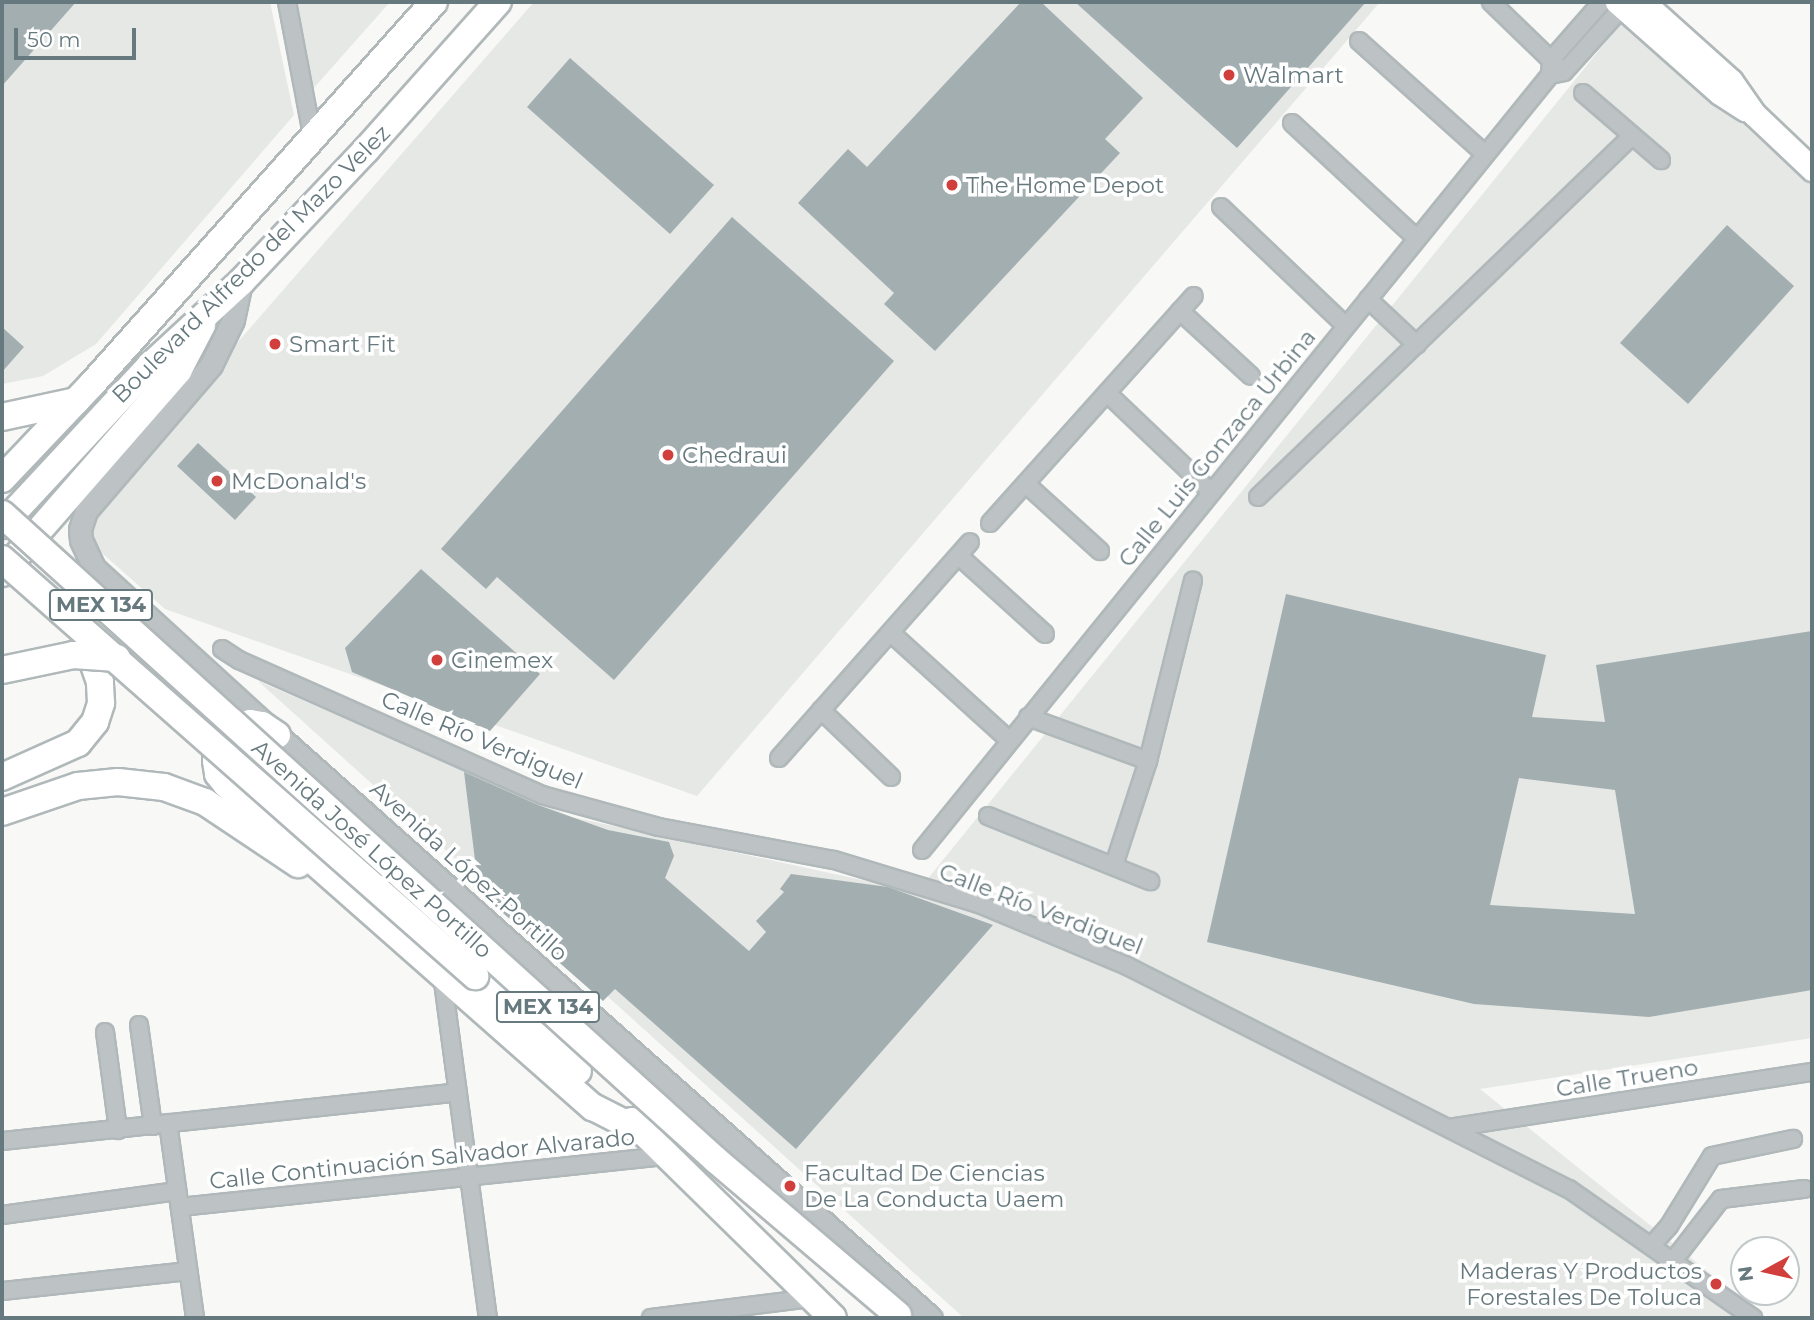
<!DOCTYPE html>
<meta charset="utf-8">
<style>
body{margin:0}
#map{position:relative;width:1814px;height:1320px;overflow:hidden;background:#f8f8f6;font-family:Montserrat,sans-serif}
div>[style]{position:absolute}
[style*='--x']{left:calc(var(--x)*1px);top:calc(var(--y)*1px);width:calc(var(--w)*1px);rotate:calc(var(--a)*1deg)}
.built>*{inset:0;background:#e6e8e6}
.building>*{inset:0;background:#a3aeb0}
.roads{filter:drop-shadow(2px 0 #b0b8ba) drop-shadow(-2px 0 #b0b8ba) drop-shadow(0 2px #b0b8ba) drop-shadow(0 -2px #b0b8ba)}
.minor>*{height:16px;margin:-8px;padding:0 8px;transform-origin:8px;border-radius:8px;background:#bdc3c5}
.tertiary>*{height:21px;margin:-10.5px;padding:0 10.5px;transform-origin:10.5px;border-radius:10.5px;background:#bdc3c5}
.secondary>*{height:23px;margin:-11.5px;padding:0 11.5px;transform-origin:11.5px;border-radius:11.5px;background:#fff}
.primary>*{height:26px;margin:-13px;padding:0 13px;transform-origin:13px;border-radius:13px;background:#fff}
.bridges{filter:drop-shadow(2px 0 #b1b8ba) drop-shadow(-2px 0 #b1b8ba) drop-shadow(0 2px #b1b8ba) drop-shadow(0 -2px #b1b8ba)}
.primary-bridge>*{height:26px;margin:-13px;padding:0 13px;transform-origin:13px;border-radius:13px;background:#fff}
.dots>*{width:19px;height:19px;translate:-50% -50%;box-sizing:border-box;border:4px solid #fff;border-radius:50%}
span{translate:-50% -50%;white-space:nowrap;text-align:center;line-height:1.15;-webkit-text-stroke:7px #fff;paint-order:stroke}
.shield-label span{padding:2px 5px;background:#fff;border:2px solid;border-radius:5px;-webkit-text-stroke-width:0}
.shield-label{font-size:21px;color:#66797e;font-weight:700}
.poi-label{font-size:23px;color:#66797e}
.left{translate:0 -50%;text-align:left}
.right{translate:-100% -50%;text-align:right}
.street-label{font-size:23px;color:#66797e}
.frame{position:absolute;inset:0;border:4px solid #66797e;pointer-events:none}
.north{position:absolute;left:1730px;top:1236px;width:70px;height:70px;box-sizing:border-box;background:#fff;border:2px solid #c2c9cb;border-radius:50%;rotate:262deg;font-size:19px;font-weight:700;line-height:28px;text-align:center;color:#66797e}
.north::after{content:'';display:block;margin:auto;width:24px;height:32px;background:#d13f3d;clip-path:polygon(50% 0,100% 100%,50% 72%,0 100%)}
.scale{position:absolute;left:14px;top:28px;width:122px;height:32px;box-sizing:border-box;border:4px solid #66797e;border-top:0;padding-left:9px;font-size:21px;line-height:24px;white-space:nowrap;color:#66797e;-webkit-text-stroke:5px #fff;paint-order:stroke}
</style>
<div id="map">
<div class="built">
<div style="clip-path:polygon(2px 2px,270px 2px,294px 115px,96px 344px,43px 376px,2px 384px)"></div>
<div style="clip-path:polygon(279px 2px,390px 2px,297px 107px)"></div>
<div style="clip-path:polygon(534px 2px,1380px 2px,697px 796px,165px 609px,75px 529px)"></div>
<div style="clip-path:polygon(1626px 17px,1812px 173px,1812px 1038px,1480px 1089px,1766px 1318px,964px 1318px,258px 681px,572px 817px,917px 892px)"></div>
</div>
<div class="building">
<div style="clip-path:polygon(2px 2px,76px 2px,2px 86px)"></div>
<div style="clip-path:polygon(1021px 2px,1041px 2px,1143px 98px,1105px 139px,1120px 153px,935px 351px,884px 304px,894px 293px,798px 203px,848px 149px,867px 167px)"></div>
<div style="clip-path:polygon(1075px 2px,1366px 2px,1237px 148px)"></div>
<div style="clip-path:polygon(570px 58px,714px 185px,670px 234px,527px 107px)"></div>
<div style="clip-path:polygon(732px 217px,894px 361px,614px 680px,497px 577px,486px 589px,441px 549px)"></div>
<div style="clip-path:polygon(1727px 225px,1794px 286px,1688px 404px,1620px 343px)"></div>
<div style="clip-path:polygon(2px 327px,24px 347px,2px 372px)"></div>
<div style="clip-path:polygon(198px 443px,256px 497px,235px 520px,177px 466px)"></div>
<div style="clip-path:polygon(421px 569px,540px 674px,490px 731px,352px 672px,345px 648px)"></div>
<div style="clip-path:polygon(evenodd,1286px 594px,1546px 655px,1532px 717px,1605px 722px,1596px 665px,1812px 631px,1812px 990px,1649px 1017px,1474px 1004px,1207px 942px,1286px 594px,1519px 778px,1615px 790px,1635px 914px,1490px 905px,1519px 778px)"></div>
<div style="clip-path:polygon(464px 772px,538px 805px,608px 830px,669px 842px,674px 856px,665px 878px,749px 951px,766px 932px,756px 921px,784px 892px,780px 889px,791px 874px,888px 887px,993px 925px,796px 1149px,615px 989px,603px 1001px,479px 892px)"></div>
</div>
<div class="roads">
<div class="minor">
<div style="--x:287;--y:2;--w:139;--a:79.3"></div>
<div style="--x:1491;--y:2;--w:92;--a:44.1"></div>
<div style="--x:1359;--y:41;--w:169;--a:41.9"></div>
<div style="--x:1550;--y:75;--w:14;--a:-12"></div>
<div style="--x:1564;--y:72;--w:94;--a:-48"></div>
<div style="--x:1583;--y:93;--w:103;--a:40.7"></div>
<div style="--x:1292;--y:123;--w:169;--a:42.8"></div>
<div style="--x:1221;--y:207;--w:171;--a:43.6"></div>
<div style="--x:1368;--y:299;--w:67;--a:43.2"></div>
<div style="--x:1180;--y:311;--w:96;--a:42.5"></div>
<div style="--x:1107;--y:393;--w:144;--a:43.6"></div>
<div style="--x:1026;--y:484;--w:100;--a:42.2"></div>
<div style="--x:1258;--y:497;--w:520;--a:-43.99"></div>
<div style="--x:990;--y:523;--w:305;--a:-48.1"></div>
<div style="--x:959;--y:556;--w:116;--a:42.2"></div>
<div style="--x:891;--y:633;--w:159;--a:42.2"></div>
<div style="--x:222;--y:649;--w:20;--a:33"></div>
<div style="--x:239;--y:660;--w:332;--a:24"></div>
<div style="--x:542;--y:795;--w:121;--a:15.3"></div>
<div style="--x:659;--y:827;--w:178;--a:10.7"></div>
<div style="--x:834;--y:860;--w:152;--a:16.9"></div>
<div style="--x:979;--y:904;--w:160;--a:22.7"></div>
<div style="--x:1127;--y:966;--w:495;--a:26.8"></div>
<div style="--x:1569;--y:1189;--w:225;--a:35"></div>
<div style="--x:821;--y:710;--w:97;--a:43.7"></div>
<div style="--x:1028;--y:717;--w:128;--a:20.1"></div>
<div style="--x:779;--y:758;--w:288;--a:-48.5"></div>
<div style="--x:988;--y:816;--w:175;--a:21.9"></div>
<div style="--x:922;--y:850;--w:998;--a:-50.98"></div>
<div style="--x:1550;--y:75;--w:15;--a:-86"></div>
<div style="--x:1551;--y:60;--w:77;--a:-48.7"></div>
<div style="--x:1114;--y:865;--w:109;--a:-71.9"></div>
<div style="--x:1148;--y:761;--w:186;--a:-76"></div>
<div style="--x:442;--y:974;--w:347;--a:82.4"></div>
<div style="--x:139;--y:1025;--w:102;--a:82.1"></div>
<div style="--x:105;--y:1032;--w:99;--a:82.4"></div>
<div style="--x:168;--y:1123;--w:197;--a:82.1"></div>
<div style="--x:1449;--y:1128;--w:367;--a:-8.8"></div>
<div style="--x:2;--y:1141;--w:458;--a:-6.1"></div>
<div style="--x:180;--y:1207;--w:492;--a:-6"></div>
<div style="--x:2;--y:1215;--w:177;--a:-7.8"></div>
<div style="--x:1652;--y:1245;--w:25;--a:-48"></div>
<div style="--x:1669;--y:1226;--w:82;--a:-58.4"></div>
<div style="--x:1712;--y:1156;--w:83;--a:-11.9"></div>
<div style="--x:1673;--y:1261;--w:78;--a:-52.3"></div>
<div style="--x:1721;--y:1199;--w:84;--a:-6.9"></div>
<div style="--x:2;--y:1291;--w:187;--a:-6.1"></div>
<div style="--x:651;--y:1318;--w:161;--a:-7.1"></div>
</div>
<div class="tertiary">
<div style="--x:241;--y:282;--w:39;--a:102"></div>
<div style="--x:233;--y:320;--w:50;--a:116.1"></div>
<div style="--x:211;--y:365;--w:192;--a:130.6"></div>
<div style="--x:86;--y:511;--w:19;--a:108"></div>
<div style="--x:80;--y:529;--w:11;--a:85"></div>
<div style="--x:81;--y:540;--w:31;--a:65"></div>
<div style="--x:94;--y:568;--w:248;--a:42.4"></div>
<div style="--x:277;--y:735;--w:876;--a:41.72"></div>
</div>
<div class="secondary">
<div style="--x:1617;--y:2;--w:137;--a:41.5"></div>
<div style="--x:1720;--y:93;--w:30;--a:33"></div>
<div style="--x:1643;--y:2;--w:118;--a:41.9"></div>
<div style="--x:1731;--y:81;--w:40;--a:55.1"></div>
<div style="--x:1754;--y:114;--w:80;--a:43.5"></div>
</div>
<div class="primary">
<div style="--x:2;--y:417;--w:76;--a:-12.2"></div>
<div style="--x:2;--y:479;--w:132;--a:-46.5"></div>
<div style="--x:93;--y:383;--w:511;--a:-48.17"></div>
<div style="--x:2;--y:525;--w:217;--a:-47.1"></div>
<div style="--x:150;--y:366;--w:124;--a:-42.7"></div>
<div style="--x:241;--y:282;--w:182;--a:-46.6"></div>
<div style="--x:366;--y:150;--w:198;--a:-48.3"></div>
<div style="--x:2;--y:573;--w:268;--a:-48.9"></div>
<div style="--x:178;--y:371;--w:52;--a:-62.4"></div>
<div style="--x:277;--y:735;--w:18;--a:-146"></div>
<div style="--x:262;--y:725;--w:12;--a:-171"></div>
<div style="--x:250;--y:723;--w:12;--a:166"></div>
<div style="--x:238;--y:726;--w:15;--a:143"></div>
<div style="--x:226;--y:735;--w:13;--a:122"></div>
<div style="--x:219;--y:746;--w:15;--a:101"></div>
<div style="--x:216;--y:761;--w:13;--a:81"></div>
<div style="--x:218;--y:774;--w:13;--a:51"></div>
<div style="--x:226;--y:784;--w:489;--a:41.4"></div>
<div style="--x:593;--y:1107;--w:57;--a:27"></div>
<div style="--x:2;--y:777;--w:83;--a:-24.1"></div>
<div style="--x:78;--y:743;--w:27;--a:-51"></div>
<div style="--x:95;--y:722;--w:20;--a:-72"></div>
<div style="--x:101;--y:703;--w:21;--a:-93"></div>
<div style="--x:100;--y:682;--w:46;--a:-109.2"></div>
<div style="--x:2;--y:812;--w:80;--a:-18.9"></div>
<div style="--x:78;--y:786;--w:40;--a:-5.7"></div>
<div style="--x:118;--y:782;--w:46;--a:6.2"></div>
<div style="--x:164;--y:787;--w:44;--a:20.1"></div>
<div style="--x:205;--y:802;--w:112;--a:33.7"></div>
<div style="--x:475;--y:976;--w:140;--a:42.7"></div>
<div style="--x:632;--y:1121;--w:281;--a:44.4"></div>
</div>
</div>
<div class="bridges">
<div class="primary-bridge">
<div style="--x:2;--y:514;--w:963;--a:42.14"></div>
<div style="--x:716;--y:1160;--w:239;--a:40.4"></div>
<div style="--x:2;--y:559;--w:631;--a:41.4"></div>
<div style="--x:2;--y:670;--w:73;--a:-11.9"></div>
<div style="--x:73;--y:655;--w:44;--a:3.9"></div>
</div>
</div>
<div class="dots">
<div style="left:1229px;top:75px;background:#d13f3d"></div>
<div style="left:952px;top:185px;background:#d13f3d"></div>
<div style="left:275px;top:344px;background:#d13f3d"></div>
<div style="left:668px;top:455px;background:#d13f3d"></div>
<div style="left:217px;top:481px;background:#d13f3d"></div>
<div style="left:437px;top:660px;background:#d13f3d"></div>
<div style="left:790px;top:1186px;background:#d13f3d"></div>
<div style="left:1716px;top:1284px;background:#d13f3d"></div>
</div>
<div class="shield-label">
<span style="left:101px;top:605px">MEX 134</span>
<span style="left:548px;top:1007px">MEX 134</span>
</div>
<div class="poi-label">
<span class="left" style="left:1243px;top:75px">Walmart</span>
<span class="left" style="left:966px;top:185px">The Home Depot</span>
<span class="left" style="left:289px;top:344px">Smart Fit</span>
<span class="left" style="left:682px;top:455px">Chedraui</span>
<span class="left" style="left:231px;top:481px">McDonald's</span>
<span class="left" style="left:451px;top:660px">Cinemex</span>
<span class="left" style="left:804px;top:1186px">Facultad De Ciencias<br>De La Conducta Uaem</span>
<span class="right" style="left:1702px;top:1284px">Maderas Y Productos<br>Forestales De Toluca</span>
</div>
<div class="street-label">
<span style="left:251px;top:264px;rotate:-45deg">Boulevard Alfredo del Mazo Velez</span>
<span style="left:1217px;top:448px;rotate:-51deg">Calle Luis Gonzaca Urbina</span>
<span style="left:482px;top:740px;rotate:23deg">Calle Río Verdiguel</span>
<span style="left:372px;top:849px;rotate:42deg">Avenida José López Portillo</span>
<span style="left:469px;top:871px;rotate:42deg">Avenida López Portillo</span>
<span style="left:1041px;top:909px;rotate:21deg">Calle Río Verdiguel</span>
<span style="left:1627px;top:1078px;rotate:-9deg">Calle Trueno</span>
<span style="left:422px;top:1159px;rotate:-6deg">Calle Continuación Salvador Alvarado</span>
</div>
<div class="frame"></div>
<div class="north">N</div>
<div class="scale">50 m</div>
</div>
